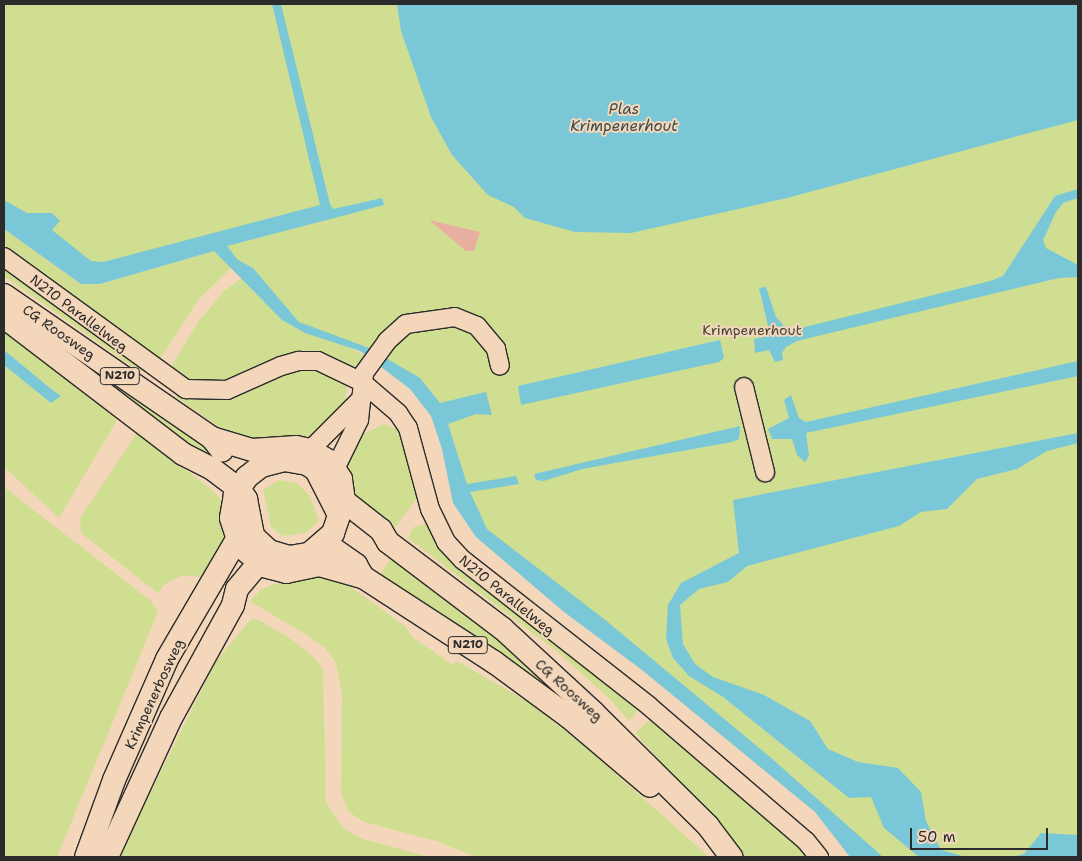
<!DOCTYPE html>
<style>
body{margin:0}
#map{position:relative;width:1082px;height:861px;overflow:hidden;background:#f4d7ba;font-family:"Shantell Sans",sans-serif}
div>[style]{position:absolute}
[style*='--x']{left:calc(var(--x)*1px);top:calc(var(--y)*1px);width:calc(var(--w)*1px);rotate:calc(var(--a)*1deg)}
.green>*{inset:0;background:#d0de91}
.water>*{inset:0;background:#7ac8d7}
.building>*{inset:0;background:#e8afa1}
.roads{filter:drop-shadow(1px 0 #2b2b2b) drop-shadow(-1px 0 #2b2b2b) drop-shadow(0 1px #2b2b2b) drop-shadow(0 -1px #2b2b2b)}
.minor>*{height:18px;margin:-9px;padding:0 9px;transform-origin:9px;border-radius:9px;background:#f4d7ba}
.major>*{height:22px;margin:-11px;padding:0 11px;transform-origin:11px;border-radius:11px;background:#f4d7ba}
span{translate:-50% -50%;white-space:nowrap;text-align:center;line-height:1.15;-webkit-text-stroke:4px #f4d7ba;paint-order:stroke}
.shield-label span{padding:1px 4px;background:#f4d7ba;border:1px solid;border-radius:4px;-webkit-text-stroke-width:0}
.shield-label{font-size:12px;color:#2b2b2b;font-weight:700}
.street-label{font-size:14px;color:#2b2b2b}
.park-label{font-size:14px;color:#44463a}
.water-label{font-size:15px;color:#3b4a4d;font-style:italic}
.frame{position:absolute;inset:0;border:5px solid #2b2b2b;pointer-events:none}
.scale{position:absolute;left:910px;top:828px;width:138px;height:22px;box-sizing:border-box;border:2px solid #2b2b2b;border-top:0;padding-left:6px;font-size:15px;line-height:18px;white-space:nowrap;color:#2b2b2b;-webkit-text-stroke:4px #f4d7ba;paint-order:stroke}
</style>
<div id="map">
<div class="green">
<div style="clip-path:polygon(4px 4px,1078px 4px,1078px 857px,861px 857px,818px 809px,509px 556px,465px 509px,434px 404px,352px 344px,300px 326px,216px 239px,89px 271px,4px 212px)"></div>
<div style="clip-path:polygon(4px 229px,81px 284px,100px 284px,214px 251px,232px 267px,198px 300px,158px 362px,4px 250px)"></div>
<div style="clip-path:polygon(4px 263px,61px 302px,143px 369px,141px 373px,4px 276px)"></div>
<div style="clip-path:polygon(242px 278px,282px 320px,305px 333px,340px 343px,368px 357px,353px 367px,330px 358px,226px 386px,196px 386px,170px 369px,198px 322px,224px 291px)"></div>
<div style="clip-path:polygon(4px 327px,115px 418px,116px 422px,59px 518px,4px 467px,4px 365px,51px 403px,60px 396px,4px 350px)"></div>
<div style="clip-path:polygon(53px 344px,87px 359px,216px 454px,211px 461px)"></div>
<div style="clip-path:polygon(304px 369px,316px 369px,341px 379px,347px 388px,344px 406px,320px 433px,310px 438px,267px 443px,235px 438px,176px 397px,178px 392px,229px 397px,249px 392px,278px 375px)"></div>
<div style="clip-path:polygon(384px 424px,402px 431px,419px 495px,392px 532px,356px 498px,349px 477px,349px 461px,359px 436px)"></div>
<div style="clip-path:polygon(137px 433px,212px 490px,223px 502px,225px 542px,207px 578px,183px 575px,165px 584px,158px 593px,81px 533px,80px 518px)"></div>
<div style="clip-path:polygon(279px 480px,297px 483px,309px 495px,319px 520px,306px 533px,283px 536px,271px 527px,263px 490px)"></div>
<div style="clip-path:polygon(4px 487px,151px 601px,158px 612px,57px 857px,4px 857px)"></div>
<div style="clip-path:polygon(432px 522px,641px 707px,629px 721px,609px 698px,559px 653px,408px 538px,414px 527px)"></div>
<div style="clip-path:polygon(391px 559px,462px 610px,599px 725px,380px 574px)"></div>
<div style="clip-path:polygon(312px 576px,344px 582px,406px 627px,412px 637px,453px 665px,457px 661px,528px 702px,587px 748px,709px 857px,476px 857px,436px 841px,364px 822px,349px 812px,341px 794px,342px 695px,336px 663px,325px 648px,305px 634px,250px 601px,262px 589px,285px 580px)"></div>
<div style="clip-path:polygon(251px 619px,259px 620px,288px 637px,315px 658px,323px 671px,326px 803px,343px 828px,363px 839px,430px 857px,118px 857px,215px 663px)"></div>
<div style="clip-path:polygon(651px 719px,765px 813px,811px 857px,745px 857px,635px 733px)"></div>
</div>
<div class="water">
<div style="clip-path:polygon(272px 4px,281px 4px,330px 204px,333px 209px,382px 198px,384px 205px,227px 246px,238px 260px,253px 268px,299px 322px,369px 348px,420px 378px,440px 403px,486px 392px,492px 415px,476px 414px,448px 424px,467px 484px,516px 476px,519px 484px,470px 492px,487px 529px,604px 619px,770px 757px,883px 857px,850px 857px,815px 812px,642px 670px,564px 612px,476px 537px,453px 503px,442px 449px,431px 416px,410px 389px,360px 351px,305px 333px,282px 320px,214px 251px,100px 284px,81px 284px,4px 229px,4px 200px,27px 213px,52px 213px,60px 221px,52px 230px,91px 261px,103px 262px,320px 205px)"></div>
<div style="clip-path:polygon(397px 4px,1078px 4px,1078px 120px,787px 198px,631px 233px,575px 232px,525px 218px,514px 207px,488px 195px,452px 155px,431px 117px,401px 31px)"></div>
<div style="clip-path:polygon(1078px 189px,1078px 198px,1063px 203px,1056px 212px,1043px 240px,1046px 248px,1078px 265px,1078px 277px,1059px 278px,797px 341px,786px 347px,782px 353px,783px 360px,775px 362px,769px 350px,755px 353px,754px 339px,764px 337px,769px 330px,759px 288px,766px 287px,776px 317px,784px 326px,797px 329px,990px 281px,1003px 276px,1055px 196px)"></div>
<div style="clip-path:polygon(720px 340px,724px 358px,719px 362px,521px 405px,518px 386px)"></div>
<div style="clip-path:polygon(4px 350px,50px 388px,61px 396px,51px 403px,4px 365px)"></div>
<div style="clip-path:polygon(1078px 361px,1078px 376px,806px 433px,809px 456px,805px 462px,797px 455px,792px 439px,772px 439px,768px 429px,789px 418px,784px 400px,791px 395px,799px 418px,806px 422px)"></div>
<div style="clip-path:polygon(740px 426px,739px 439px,732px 442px,582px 469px,544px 481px,536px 480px,534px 474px)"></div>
<div style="clip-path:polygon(1078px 433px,1078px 443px,1047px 451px,1017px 469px,977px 479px,947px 509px,921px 512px,899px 526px,747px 566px,728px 582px,699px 589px,680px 605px,683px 644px,695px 664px,713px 677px,764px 695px,810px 721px,828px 749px,858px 762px,898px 768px,921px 792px,926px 821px,941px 850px,966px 857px,919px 857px,884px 828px,871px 797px,849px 798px,723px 697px,689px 676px,673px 658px,666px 639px,668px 605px,681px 583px,739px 553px,733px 500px)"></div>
<div style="clip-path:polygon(1041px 833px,1078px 835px,1078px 857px,1012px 857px,1024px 854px)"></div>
</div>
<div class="building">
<div style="clip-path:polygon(429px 220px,480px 232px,474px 251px,466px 251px)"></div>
</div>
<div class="roads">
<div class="minor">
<div style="--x:4;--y:257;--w:225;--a:36"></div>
<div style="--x:186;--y:389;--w:41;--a:1.4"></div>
<div style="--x:227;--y:390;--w:59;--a:-24"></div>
<div style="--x:281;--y:366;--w:19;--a:-16"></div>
<div style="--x:299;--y:361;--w:19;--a:0"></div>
<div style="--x:318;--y:361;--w:49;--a:25.5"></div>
<div style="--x:362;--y:382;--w:48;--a:40.7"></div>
<div style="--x:398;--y:413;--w:18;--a:56"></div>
<div style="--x:408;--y:428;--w:84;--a:74.8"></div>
<div style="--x:430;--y:509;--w:37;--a:64"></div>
<div style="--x:446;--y:542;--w:25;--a:47"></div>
<div style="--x:463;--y:560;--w:236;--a:38.1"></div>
<div style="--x:649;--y:706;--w:207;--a:40.7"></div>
<div style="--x:806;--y:841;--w:21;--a:51"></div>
<div style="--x:744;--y:387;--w:88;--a:76.1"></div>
<div style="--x:310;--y:450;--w:74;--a:-45"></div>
<div style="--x:335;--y:469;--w:55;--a:-63.9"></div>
<div style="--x:359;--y:420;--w:47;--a:-83.9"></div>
<div style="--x:364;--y:373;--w:39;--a:-54"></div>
<div style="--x:387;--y:341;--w:25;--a:-42"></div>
<div style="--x:406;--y:324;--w:49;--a:-8.1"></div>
<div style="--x:455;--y:317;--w:24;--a:22"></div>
<div style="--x:477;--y:326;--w:30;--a:50"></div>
<div style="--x:496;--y:349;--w:17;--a:77"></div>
</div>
<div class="major">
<div style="--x:4;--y:295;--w:252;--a:34.5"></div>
<div style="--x:212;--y:438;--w:16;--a:52"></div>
<div style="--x:4;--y:317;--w:225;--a:37.4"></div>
<div style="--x:183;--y:454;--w:31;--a:27"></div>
<div style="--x:211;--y:468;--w:34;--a:37"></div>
<div style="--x:238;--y:488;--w:14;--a:54"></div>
<div style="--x:246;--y:499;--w:38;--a:79"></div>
<div style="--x:253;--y:536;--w:22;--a:43"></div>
<div style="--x:269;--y:551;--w:21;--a:17"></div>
<div style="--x:289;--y:557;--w:20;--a:-9"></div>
<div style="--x:309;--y:554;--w:32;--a:-41"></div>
<div style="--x:333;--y:533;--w:34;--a:-71"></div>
<div style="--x:344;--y:501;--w:22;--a:-98"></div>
<div style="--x:341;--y:479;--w:22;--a:-124"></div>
<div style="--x:329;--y:461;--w:22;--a:-150"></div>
<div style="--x:310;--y:450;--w:14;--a:-168"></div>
<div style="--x:296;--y:447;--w:44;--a:176.1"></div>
<div style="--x:252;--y:450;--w:42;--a:-163.3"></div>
<div style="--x:344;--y:501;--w:47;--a:38.1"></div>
<div style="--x:381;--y:530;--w:14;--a:60"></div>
<div style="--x:388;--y:542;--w:144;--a:37.1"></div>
<div style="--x:503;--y:629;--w:122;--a:42.7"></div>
<div style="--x:593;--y:712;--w:162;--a:44.7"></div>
<div style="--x:708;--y:826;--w:39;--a:53"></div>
<div style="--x:338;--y:513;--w:48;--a:-117.1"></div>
<div style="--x:316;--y:470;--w:11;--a:-146"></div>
<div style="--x:307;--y:464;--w:23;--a:-170"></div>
<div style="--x:284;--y:460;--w:24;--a:165"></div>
<div style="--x:261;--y:466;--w:18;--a:142"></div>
<div style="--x:247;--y:477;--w:22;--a:124"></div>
<div style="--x:235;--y:495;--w:23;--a:100"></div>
<div style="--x:231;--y:518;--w:29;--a:72"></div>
<div style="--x:240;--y:546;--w:31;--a:40"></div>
<div style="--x:264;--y:566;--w:23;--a:15"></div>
<div style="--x:286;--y:572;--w:34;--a:-12"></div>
<div style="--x:319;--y:565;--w:45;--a:15.6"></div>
<div style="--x:325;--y:543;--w:38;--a:35"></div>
<div style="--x:356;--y:565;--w:14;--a:60"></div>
<div style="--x:363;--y:577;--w:156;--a:33"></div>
<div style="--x:494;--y:662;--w:93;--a:36.3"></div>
<div style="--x:569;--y:717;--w:106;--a:40.4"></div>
<div style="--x:86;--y:857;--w:82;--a:-70"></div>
<div style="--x:114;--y:780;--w:132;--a:-66.3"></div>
<div style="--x:167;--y:659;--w:139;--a:-59.7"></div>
<div style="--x:107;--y:857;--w:153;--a:-65.3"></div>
<div style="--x:171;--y:718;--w:129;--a:-61.2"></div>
<div style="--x:233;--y:605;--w:16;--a:-76"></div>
<div style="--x:237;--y:589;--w:47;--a:-50.2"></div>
</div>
</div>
<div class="shield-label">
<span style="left:120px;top:376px">N210</span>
<span style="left:468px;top:645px">N210</span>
</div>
<div class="street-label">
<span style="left:79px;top:313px;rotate:37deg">N210 Parallelweg</span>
<span style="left:59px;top:332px;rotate:35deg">CG Roosweg</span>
<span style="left:507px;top:595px;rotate:39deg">N210 Parallelweg</span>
<span style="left:569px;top:690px;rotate:42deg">CG Roosweg</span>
<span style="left:154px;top:694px;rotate:-65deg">Krimpenerbosweg</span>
</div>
<div class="park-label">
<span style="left:752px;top:330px">Krimpenerhout</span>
</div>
<div class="water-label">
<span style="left:624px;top:118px">Plas<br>Krimpenerhout</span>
</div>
<div class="frame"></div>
<div class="scale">50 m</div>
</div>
